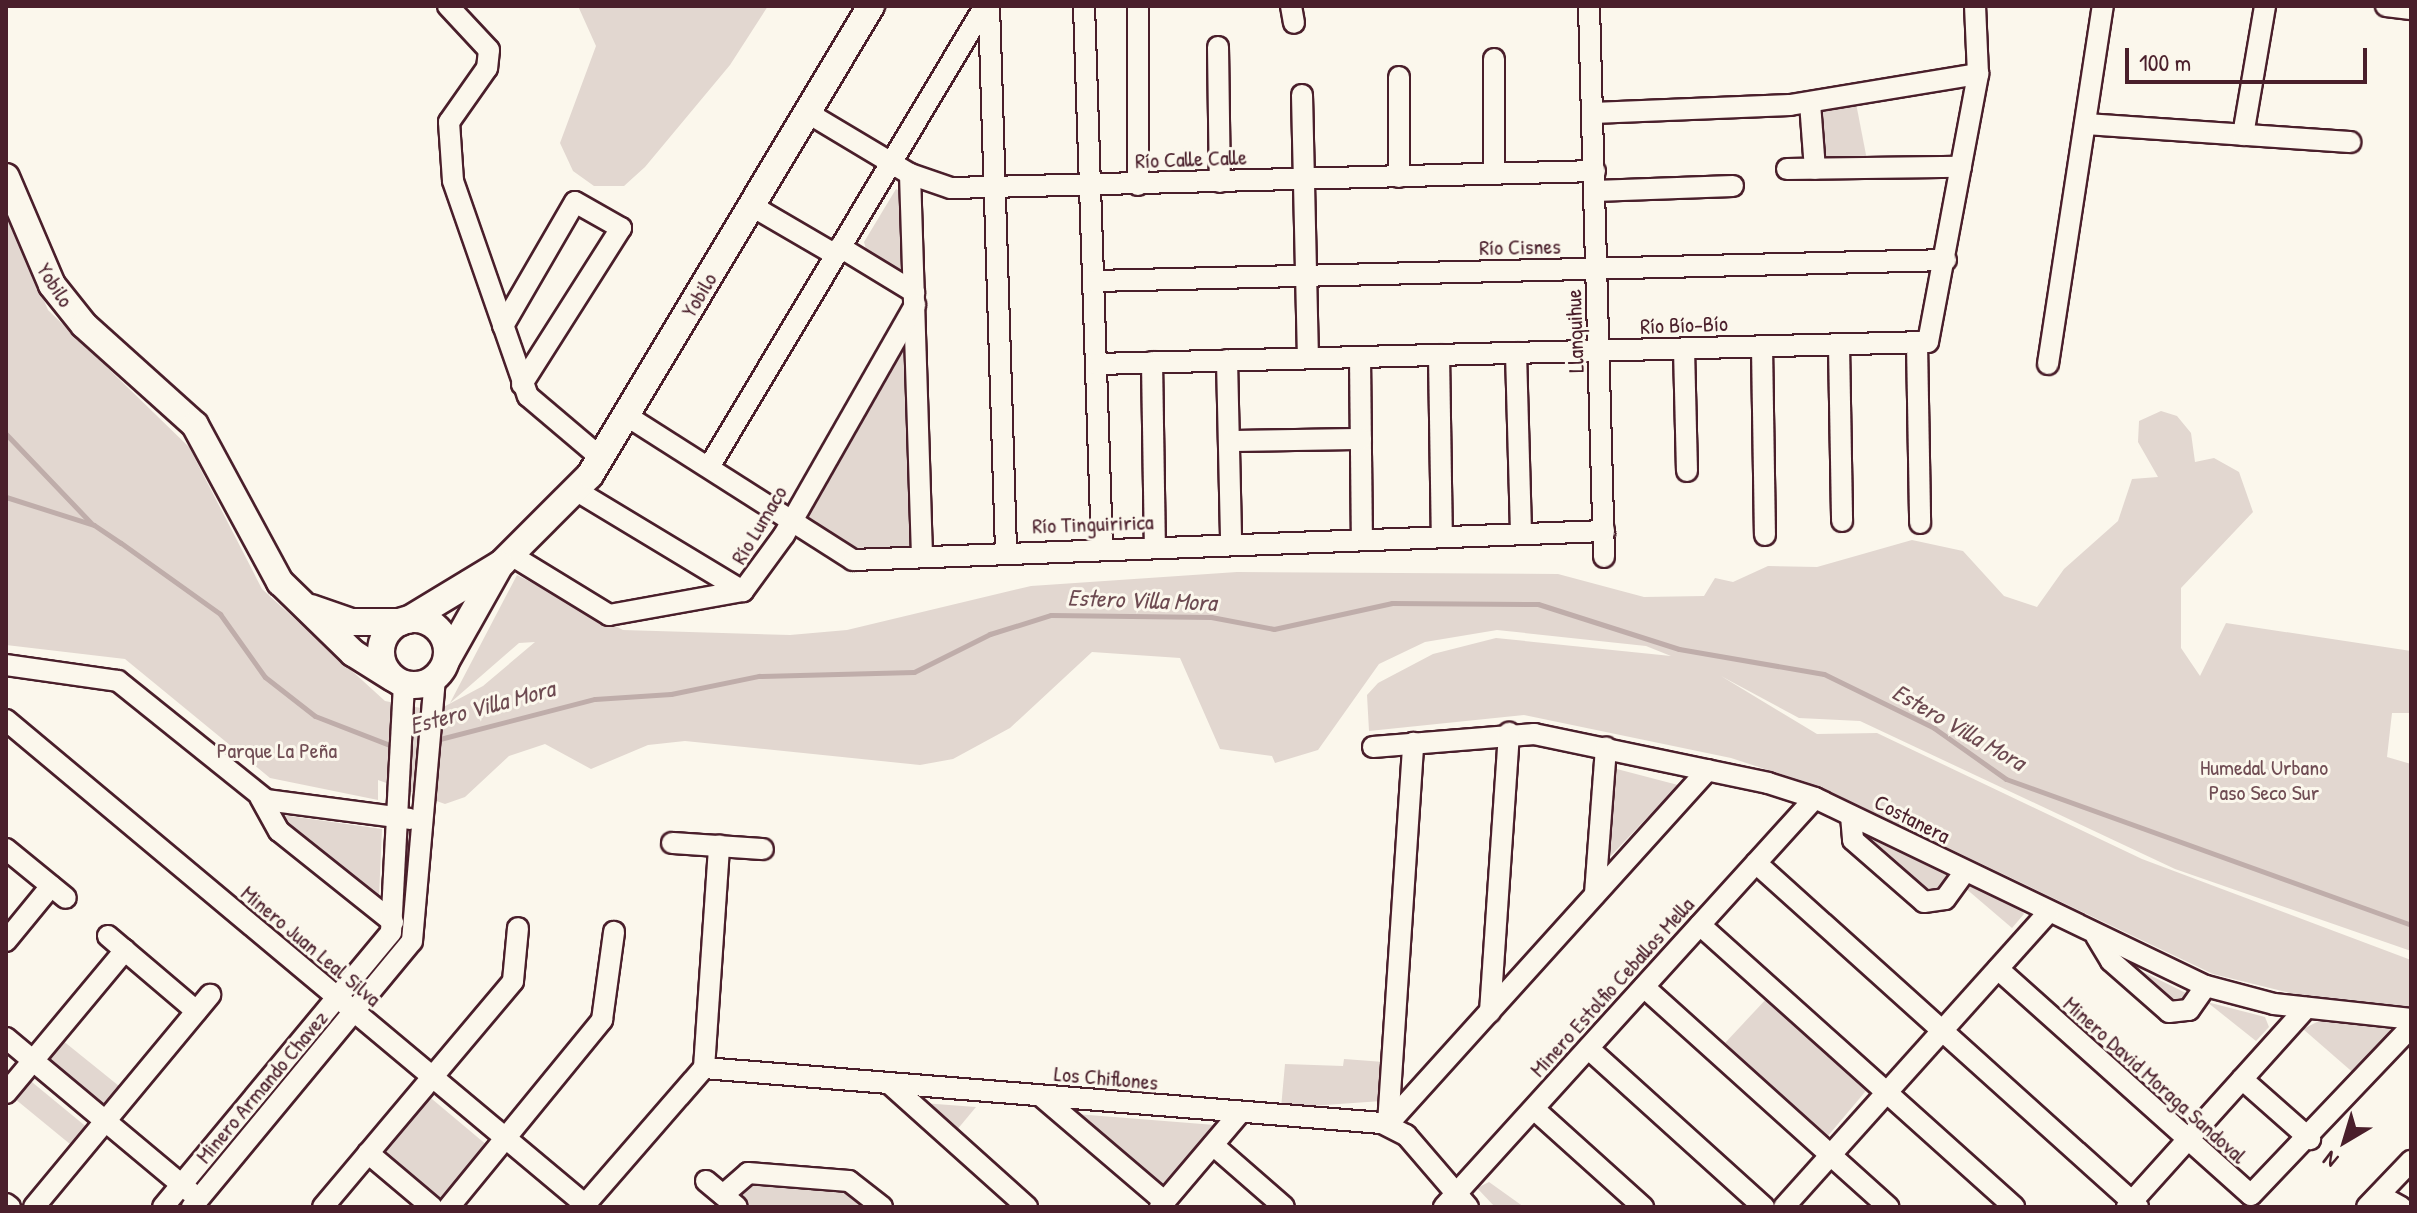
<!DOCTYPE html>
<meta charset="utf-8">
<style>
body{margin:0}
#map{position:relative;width:2417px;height:1213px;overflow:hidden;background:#fbf7ec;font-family:"Patrick Hand",sans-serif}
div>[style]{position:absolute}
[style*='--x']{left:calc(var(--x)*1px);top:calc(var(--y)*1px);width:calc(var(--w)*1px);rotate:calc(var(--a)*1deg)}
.green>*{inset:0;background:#e2d7d0}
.stream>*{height:5px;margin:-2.5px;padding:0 2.5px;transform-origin:2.5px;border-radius:2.5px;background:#bfadaa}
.roads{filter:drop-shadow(2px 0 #4a1f2b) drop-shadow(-2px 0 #4a1f2b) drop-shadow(0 2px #4a1f2b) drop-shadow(0 -2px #4a1f2b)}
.minor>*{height:20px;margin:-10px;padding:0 10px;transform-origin:10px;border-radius:10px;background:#fbf7ec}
.major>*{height:26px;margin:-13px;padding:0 13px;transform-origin:13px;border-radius:13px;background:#fbf7ec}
.major>.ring{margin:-13px;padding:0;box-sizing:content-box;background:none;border:26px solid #fbf7ec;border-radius:50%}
span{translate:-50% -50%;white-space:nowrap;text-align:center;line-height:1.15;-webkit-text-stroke:6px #fbf7ec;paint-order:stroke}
.street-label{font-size:22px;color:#4a1f2b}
.park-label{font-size:22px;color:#704d54}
.water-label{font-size:24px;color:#6d4a51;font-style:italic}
.frame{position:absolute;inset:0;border:8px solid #4a1f2b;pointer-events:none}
.north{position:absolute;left:2305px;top:1101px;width:80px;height:80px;-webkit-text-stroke:6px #fbf7ec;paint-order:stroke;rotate:218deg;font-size:22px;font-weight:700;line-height:32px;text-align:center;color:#4a1f2b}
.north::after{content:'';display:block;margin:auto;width:28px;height:36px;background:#4a1f2b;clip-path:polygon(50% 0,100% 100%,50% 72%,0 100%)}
.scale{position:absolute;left:2125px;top:48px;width:242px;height:36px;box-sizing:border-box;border:4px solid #4a1f2b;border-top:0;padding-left:10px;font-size:24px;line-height:28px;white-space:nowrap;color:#4a1f2b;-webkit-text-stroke:6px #fbf7ec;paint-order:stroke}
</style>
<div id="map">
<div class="green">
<div style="clip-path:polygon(578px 6px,768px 6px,730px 65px,645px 167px,624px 186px,594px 186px,573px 171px,560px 143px,596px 46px)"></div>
<div style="clip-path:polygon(1855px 98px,1867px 160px,1823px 165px,1817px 107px)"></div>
<div style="clip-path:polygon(896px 189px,908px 196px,903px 275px,867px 253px,864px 242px)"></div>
<div style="clip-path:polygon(6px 210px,48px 310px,189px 447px,262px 589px,385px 701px,436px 711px,483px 686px,535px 642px,519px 643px,450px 703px,517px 575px,623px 630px,790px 635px,847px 630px,1031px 586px,1237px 572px,1558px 574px,1644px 597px,1704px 596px,1715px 578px,1733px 582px,1768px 566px,1817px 567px,1912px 540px,1963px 551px,2004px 596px,2037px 607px,2064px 569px,2118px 521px,2132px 479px,2158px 477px,2138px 442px,2139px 421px,2161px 411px,2177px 416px,2191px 433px,2195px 462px,2214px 458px,2239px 472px,2253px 512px,2181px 588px,2181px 648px,2200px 676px,2226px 623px,2411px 651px,2411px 713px,2392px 713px,2387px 757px,2411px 764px,2411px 951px,2175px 869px,1860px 721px,1799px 718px,1721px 676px,1817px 734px,1877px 733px,2142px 859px,2411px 960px,2411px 1007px,2302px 996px,2213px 974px,1820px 787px,1731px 758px,1524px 715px,1369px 731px,1367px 695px,1378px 683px,1433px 654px,1496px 638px,1671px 656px,1646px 646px,1497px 630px,1425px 642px,1379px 664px,1318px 750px,1275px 763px,1272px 756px,1220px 749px,1180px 658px,1092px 652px,1010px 728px,953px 759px,920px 765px,685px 741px,648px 745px,591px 769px,545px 744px,509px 756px,465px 797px,445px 804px,378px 780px,378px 800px,270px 778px,125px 659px,6px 645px)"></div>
<div style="clip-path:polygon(908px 338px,916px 547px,852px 548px,802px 519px)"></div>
<div style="clip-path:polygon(1613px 768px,1678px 785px,1605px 862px)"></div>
<div style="clip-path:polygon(282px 815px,382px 829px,379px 897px,286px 830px)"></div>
<div style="clip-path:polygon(1860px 832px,1952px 878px,1935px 898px,1855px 838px)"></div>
<div style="clip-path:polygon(1968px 883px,2019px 907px,2024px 914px,2012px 928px,1964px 887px)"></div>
<div style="clip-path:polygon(2131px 966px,2190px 995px,2180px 1008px)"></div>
<div style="clip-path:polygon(1769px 996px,1870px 1086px,1827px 1137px,1725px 1043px)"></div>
<div style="clip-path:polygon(2207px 1002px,2265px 1017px,2269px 1027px,2256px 1041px)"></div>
<div style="clip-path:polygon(2321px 1020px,2397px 1030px,2357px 1076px,2303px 1029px)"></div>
<div style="clip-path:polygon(57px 1036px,124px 1090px,106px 1107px,44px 1056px)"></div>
<div style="clip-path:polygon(1344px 1059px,1384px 1062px,1382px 1101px,1281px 1108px,1285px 1064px,1343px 1066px)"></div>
<div style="clip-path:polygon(27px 1078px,89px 1129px,76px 1149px,9px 1094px)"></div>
<div style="clip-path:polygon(426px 1094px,488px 1146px,441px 1201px,380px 1149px)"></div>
<div style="clip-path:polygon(909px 1102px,976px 1107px,951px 1137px)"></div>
<div style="clip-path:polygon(1076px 1114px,1215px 1125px,1162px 1188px)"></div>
<div style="clip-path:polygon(741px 1181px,844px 1185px,867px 1207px,744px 1207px,735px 1199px)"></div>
<div style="clip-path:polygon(1489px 1182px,1524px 1207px,1495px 1207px,1477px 1188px)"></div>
</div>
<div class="stream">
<div style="--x:6;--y:434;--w:123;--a:46.3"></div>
<div style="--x:6;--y:497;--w:92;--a:17.7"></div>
<div style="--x:94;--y:525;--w:32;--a:34"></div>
<div style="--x:121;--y:543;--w:122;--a:35.6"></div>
<div style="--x:220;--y:614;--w:77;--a:54.5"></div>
<div style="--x:265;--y:677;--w:63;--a:38"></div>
<div style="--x:315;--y:716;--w:86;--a:21.2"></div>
<div style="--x:436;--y:740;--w:164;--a:-14.5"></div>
<div style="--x:595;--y:699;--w:76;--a:-3.8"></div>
<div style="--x:671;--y:694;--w:90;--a:-11.6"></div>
<div style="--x:759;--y:676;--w:155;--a:-1.5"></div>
<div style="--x:914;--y:672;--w:85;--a:-26.6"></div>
<div style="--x:990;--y:634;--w:64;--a:-17.3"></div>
<div style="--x:1051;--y:615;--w:160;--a:0.7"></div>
<div style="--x:1211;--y:617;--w:64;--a:10.8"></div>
<div style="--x:1274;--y:629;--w:121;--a:-12.4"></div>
<div style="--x:1392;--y:603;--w:146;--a:0.4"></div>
<div style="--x:1538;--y:604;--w:148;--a:17.7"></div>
<div style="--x:1679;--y:649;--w:147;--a:9.8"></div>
<div style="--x:1824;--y:674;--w:123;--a:26.1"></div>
<div style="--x:1934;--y:728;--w:88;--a:35.3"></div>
<div style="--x:2006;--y:779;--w:431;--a:19.8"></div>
</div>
<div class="roads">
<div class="minor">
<div style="--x:448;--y:6;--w:60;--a:47"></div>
<div style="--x:489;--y:50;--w:18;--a:96"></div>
<div style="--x:487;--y:68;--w:66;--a:125.1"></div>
<div style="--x:449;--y:122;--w:59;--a:86.1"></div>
<div style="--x:453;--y:181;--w:228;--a:70.8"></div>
<div style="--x:528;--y:396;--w:96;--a:40.3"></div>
<div style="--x:989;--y:6;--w:545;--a:88.21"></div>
<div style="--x:1084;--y:6;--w:542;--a:88.1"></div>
<div style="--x:1138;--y:6;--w:179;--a:90"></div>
<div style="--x:1291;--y:6;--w:17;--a:80"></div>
<div style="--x:1589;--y:6;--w:551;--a:88.44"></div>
<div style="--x:2386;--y:6;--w:25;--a:7"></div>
<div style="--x:1218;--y:47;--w:135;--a:89.2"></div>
<div style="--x:1399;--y:77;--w:100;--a:90"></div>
<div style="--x:1302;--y:95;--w:263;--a:88.7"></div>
<div style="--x:1810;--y:103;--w:66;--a:85.7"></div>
<div style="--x:808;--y:113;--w:119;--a:30.9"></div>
<div style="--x:910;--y:174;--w:43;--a:18.9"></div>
<div style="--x:951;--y:188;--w:644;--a:-1.51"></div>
<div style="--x:1593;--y:113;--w:197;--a:-2.3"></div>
<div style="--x:1790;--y:105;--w:191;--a:-9.4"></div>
<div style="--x:2085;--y:124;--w:266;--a:3.9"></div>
<div style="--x:2243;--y:135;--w:131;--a:-80.3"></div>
<div style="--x:1787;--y:169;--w:174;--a:-0.7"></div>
<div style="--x:910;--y:174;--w:380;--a:88.2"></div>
<div style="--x:1494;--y:174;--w:115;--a:-90"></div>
<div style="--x:1595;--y:191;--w:138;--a:-2.1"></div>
<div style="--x:752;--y:206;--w:97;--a:30.3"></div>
<div style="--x:840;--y:247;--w:87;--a:31.3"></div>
<div style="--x:1095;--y:281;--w:851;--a:-1.41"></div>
<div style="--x:503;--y:326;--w:143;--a:-59.9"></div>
<div style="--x:575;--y:202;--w:53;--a:29.5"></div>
<div style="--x:621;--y:228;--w:185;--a:122.4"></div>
<div style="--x:1917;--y:343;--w:180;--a:89"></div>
<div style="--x:1839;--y:345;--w:176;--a:89"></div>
<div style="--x:1762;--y:347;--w:188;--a:89.1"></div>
<div style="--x:1684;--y:349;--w:122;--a:88.6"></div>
<div style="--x:1516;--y:353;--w:180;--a:88.4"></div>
<div style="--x:1439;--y:355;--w:181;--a:89.1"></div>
<div style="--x:1360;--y:357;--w:182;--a:89.4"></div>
<div style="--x:1227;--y:360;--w:183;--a:88.7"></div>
<div style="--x:1152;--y:362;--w:184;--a:89.1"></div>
<div style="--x:1097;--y:364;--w:831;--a:-1.52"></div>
<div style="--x:1928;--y:342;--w:273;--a:-79.4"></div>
<div style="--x:1978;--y:74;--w:68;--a:-92.5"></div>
<div style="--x:2048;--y:364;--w:362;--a:-81.3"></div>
<div style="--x:627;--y:416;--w:268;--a:32.5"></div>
<div style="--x:853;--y:560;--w:752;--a:-2.21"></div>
<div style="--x:1229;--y:441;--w:132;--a:-0.9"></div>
<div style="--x:709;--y:467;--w:537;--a:-59.09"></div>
<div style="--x:577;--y:491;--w:194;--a:31.1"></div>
<div style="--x:511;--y:555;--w:115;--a:31.5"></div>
<div style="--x:609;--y:615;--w:136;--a:-10.2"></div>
<div style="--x:743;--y:591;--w:69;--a:-53.8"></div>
<div style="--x:784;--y:535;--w:265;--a:-60.3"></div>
<div style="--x:6;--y:665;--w:113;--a:8.1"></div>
<div style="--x:118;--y:681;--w:190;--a:38.8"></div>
<div style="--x:266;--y:800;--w:145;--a:7.5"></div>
<div style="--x:6;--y:720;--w:759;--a:39.92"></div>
<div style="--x:1373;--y:747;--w:162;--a:-4.6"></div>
<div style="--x:1534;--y:734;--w:239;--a:11.8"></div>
<div style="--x:1768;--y:783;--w:49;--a:17.7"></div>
<div style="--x:1815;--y:798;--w:434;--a:25.7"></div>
<div style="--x:2206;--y:986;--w:70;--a:14.8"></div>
<div style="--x:2274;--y:1004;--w:138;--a:6.2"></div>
<div style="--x:260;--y:797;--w:39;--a:61"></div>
<div style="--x:279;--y:831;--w:146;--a:38.6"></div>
<div style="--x:1851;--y:816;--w:24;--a:85"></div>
<div style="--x:1853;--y:840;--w:94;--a:41.1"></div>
<div style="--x:1924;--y:902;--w:21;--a:-8"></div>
<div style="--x:1945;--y:899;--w:32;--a:-54"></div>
<div style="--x:672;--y:843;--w:91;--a:3.8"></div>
<div style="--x:6;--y:849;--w:77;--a:39.2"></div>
<div style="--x:1756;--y:863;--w:514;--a:42"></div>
<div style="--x:1595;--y:894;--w:147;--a:-85.7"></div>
<div style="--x:1700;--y:925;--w:422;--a:41.9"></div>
<div style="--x:108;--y:936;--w:116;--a:40.4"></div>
<div style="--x:2096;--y:936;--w:29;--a:59"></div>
<div style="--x:2111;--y:961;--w:77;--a:41.3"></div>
<div style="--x:2169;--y:1012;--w:20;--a:-6"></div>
<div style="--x:2189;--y:1010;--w:29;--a:-55"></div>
<div style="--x:6;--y:941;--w:71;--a:-50.7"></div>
<div style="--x:1998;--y:969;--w:339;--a:41.8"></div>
<div style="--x:2251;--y:1195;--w:232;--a:-46.4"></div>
<div style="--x:1644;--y:987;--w:329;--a:42"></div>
<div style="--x:1490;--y:1012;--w:280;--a:-86.1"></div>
<div style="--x:6;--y:1038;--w:240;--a:39.9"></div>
<div style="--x:1589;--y:1049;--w:236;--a:42.1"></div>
<div style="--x:704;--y:1068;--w:680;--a:4.64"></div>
<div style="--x:1382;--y:1123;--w:27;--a:27"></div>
<div style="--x:1406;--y:1135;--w:95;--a:49.3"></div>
<div style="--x:2242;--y:1079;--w:91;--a:41.4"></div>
<div style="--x:890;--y:1084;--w:184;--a:41.9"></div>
<div style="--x:6;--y:1093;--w:186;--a:-50.2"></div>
<div style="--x:1042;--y:1097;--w:162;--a:40.5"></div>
<div style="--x:1534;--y:1109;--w:147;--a:42"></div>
<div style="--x:1388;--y:1124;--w:477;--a:-47.9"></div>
<div style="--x:1388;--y:1124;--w:382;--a:-86.2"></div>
<div style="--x:1213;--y:1145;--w:94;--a:41.1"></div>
<div style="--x:368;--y:1153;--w:84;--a:40.2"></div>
<div style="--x:706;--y:1181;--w:40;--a:40"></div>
<div style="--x:723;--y:1195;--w:33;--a:-41"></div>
<div style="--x:748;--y:1173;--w:101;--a:4.5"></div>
<div style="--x:849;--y:1181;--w:42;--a:38.2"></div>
<div style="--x:2379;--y:1195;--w:25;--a:29"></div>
<div style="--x:6;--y:1204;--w:5;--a:37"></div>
<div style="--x:34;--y:1207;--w:276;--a:-50.3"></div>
<div style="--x:163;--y:1207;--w:357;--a:-50.3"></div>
<div style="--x:391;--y:932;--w:248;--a:-87"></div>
<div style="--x:192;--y:1207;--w:345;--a:-50.4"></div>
<div style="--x:412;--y:941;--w:264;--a:-85"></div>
<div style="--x:323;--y:1207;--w:295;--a:-49.9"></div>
<div style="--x:513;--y:981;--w:53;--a:-84.6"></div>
<div style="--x:449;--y:1207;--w:242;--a:-50.7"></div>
<div style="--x:602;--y:1020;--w:89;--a:-82.2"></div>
<div style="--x:583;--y:1207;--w:184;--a:-49"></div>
<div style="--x:704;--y:1068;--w:223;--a:-86.1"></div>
<div style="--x:1160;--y:1207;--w:122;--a:-49.7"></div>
<div style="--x:1444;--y:1207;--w:552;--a:-47.79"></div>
<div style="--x:1784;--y:1207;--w:395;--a:-48.1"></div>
<div style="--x:2127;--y:1207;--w:268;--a:-48"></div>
<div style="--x:2367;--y:1207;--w:64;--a:-46.3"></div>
</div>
<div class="major">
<div style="--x:6;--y:177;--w:117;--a:66.9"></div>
<div style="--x:52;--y:285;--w:51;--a:51.3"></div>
<div style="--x:84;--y:325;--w:149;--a:42"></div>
<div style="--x:195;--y:425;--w:179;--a:61.6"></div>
<div style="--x:280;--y:582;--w:102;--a:44.2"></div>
<div style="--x:353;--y:653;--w:47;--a:32"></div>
<div style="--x:311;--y:608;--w:42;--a:19.3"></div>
<div style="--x:351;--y:622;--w:50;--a:0"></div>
<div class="ring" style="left:381px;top:619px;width:40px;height:40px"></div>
<div style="--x:408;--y:620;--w:110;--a:-31.2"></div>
<div style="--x:502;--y:563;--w:124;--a:-45"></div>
<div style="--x:590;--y:475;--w:547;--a:-59.07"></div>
<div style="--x:447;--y:659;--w:108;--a:-60.6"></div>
</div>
</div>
<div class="street-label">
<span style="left:1191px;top:159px;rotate:-2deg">Río Calle Calle</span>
<span style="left:1520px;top:247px;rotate:-1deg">Río Cisnes</span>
<span style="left:55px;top:285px;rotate:57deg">Yobilo</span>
<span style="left:699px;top:295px;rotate:-59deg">Yobilo</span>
<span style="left:1684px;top:325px;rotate:-2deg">Río Bío-Bío</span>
<span style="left:1575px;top:331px;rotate:-92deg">Llanquihue</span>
<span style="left:1093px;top:524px;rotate:-2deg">Río Tinguiririca</span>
<span style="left:759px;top:525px;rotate:-59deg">Río Lumaco</span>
<span style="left:1912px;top:819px;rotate:27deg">Costanera</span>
<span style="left:311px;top:946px;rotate:40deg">Minero Juan Leal Silva</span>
<span style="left:1612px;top:987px;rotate:-48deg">Minero Estolfio Ceballos Mella</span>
<span style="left:1106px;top:1078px;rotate:5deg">Los Chiflones</span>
<span style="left:2155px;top:1080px;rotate:42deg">Minero David Moraga Sandoval</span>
<span style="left:262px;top:1087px;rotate:-50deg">Minero Armando Chavez</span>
</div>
<div class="park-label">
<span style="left:277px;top:751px">Parque La Peña</span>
<span style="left:2264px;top:780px">Humedal Urbano<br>Paso Seco Sur</span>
</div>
<div class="water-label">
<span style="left:1142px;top:600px;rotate:2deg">Estero Villa Mora</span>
<span style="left:482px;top:707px;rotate:-15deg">Estero Villa Mora</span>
<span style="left:1959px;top:727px;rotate:30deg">Estero Villa Mora</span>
</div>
<div class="frame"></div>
<div class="north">N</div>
<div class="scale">100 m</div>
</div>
